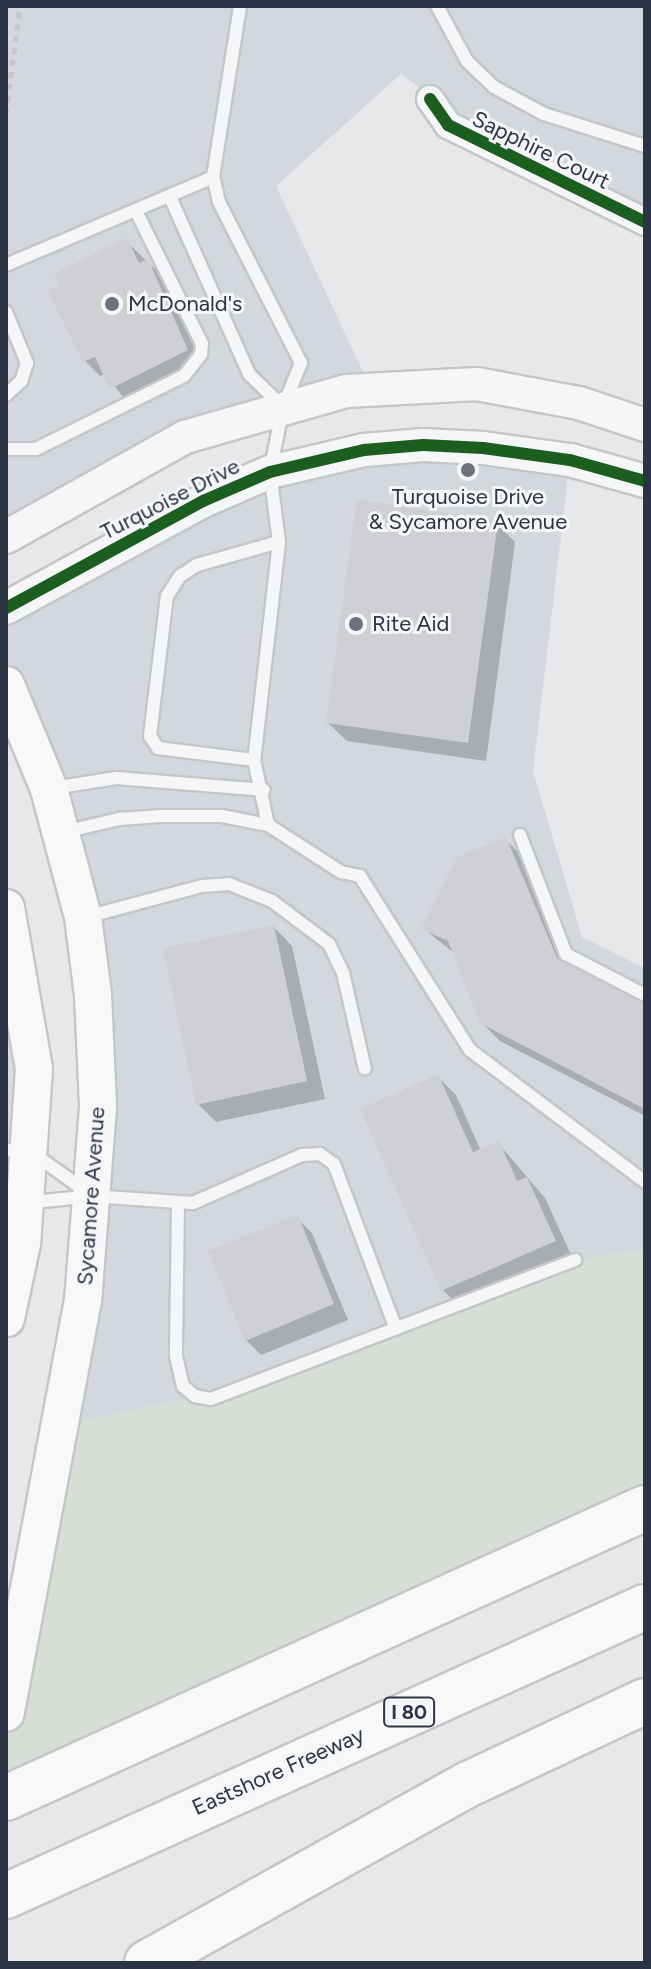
<!DOCTYPE html>
<style>
body{margin:0}
#map{position:relative;width:651px;height:1969px;overflow:hidden;background:#e6e8ea;font-family:Figtree,sans-serif}
div>[style]{position:absolute}
[style*='--x']{left:calc(var(--x)*1px);top:calc(var(--y)*1px);width:calc(var(--w)*1px);rotate:calc(var(--a)*1deg)}
.built>*{inset:0;background:#d4d7dd}
.green>*{inset:0;background:#d6ded6}
.shadow>*{inset:0;background:#0003}
.building>*{inset:0;background:#ced0d3}
.path>*{height:5px;margin-top:-2.5px;transform-origin:0;background:repeating-linear-gradient(90deg,#c5c6ca 0 6px,transparent 0 12px)}
.roads{filter:drop-shadow(2px 0 #c4c6c8) drop-shadow(-2px 0 #c4c6c8) drop-shadow(0 2px #c4c6c8) drop-shadow(0 -2px #c4c6c8)}
.service>*{height:12px;margin:-6px;padding:0 6px;transform-origin:6px;border-radius:6px;background:#f5f6f7}
.minor>*{height:26px;margin:-13px;padding:0 13px;transform-origin:13px;border-radius:13px;background:#f5f6f7}
.tertiary>*{height:32px;margin:-16px;padding:0 16px;transform-origin:16px;border-radius:16px;background:#f5f6f7}
.secondary>*{height:36px;margin:-18px;padding:0 18px;transform-origin:18px;border-radius:18px;background:#f8f8f8}
.motorway>*{height:44px;margin:-22px;padding:0 22px;transform-origin:22px;border-radius:22px;background:#f8f8f8}
.cycleway>*{height:12px;margin:-6px;padding:0 6px;transform-origin:6px;border-radius:6px;background:#1b5e20}
.dots>*{width:22px;height:22px;translate:-50% -50%;box-sizing:border-box;border:4px solid #f4f6f9;border-radius:50%}
span{translate:-50% -50%;white-space:nowrap;text-align:center;line-height:1.15;-webkit-text-stroke:6px #f4f6f9;paint-order:stroke}
.shield-label span{padding:2px 6px;background:#f4f6f9;border:2px solid;border-radius:6px;-webkit-text-stroke-width:0}
.shield-label{font-size:20px;color:#2b3445;font-weight:700}
.street-label{font-size:22px;color:#2b3445}
.poi-label{font-size:22px;color:#2b3445}
.left{translate:0 -50%;text-align:left}
.frame{position:absolute;inset:0;border:8px solid #2b3445;pointer-events:none}
</style>
<div id="map">
<div class="built">
<div style="clip-path:polygon(6px 6px,645px 6px,645px 222px,533px 172px,401px 74px,276px 186px,371px 389px,283px 407px,6px 537px)"></div>
<div style="clip-path:polygon(364px 450px,570px 460px,533px 771px,582px 937px,645px 968px,645px 1250px,575px 1260px,211px 1399px,195px 1396px,61px 1427px,93px 995px,6px 685px,6px 609px,202px 501px)"></div>
</div>
<div class="green">
<div style="clip-path:polygon(6px 908px,31px 1152px,6px 1150px)"></div>
<div style="clip-path:polygon(645px 1250px,645px 1508px,6px 1798px,6px 1714px,61px 1427px,195px 1396px,211px 1399px,575px 1260px)"></div>
</div>
<div class="shadow">
<div style="clip-path:polygon(126px 241px,162px 276px,202px 365px,127px 402px,105px 374px,100px 376px,85px 361px)"></div>
<div style="clip-path:polygon(497px 524px,515px 542px,486px 761px,347px 741px,328px 723px)"></div>
<div style="clip-path:polygon(505px 839px,523px 857px,570px 967px,645px 1007px,645px 1116px,500px 1041px,481px 1022px,454px 953px,424px 929px)"></div>
<div style="clip-path:polygon(274px 927px,292px 946px,325px 1099px,216px 1122px,198px 1104px)"></div>
<div style="clip-path:polygon(438px 1077px,456px 1095px,481px 1151px,498px 1143px,545px 1198px,573px 1259px,461px 1308px,443px 1290px)"></div>
<div style="clip-path:polygon(297px 1218px,312px 1233px,348px 1320px,261px 1355px,246px 1340px)"></div>
</div>
<div class="building">
<div style="clip-path:polygon(127px 238px,139px 263px,148px 259px,188px 350px,110px 389px,95px 357px,83px 362px,48px 291px,60px 285px,54px 274px)"></div>
<div style="clip-path:polygon(357px 499px,498px 522px,468px 743px,326px 723px)"></div>
<div style="clip-path:polygon(506px 837px,557px 958px,645px 1005px,645px 1109px,480px 1023px,448px 941px,421px 929px,457px 857px)"></div>
<div style="clip-path:polygon(274px 925px,307px 1081px,196px 1105px,163px 948px)"></div>
<div style="clip-path:polygon(438px 1074px,473px 1152px,499px 1141px,517px 1181px,527px 1177px,556px 1241px,441px 1291px,360px 1109px)"></div>
<div style="clip-path:polygon(298px 1215px,334px 1304px,245px 1341px,208px 1251px)"></div>
</div>
<div class="path">
<div style="--x:6;--y:113;--w:108;--a:-82.5"></div>
</div>
<div class="roads">
<div class="service">
<div style="--x:437;--y:6;--w:63;--a:61.4"></div>
<div style="--x:467;--y:61;--w:37;--a:44"></div>
<div style="--x:494;--y:87;--w:57;--a:28.4"></div>
<div style="--x:544;--y:114;--w:106;--a:17.6"></div>
<div style="--x:170;--y:197;--w:194;--a:65.9"></div>
<div style="--x:249;--y:374;--w:47;--a:44.1"></div>
<div style="--x:283;--y:407;--w:48;--a:-67.8"></div>
<div style="--x:301;--y:363;--w:181;--a:-117"></div>
<div style="--x:219;--y:202;--w:26;--a:-103"></div>
<div style="--x:6;--y:265;--w:225;--a:-23"></div>
<div style="--x:213;--y:177;--w:173;--a:-81"></div>
<div style="--x:6;--y:312;--w:55;--a:67.6"></div>
<div style="--x:27;--y:363;--w:19;--a:108"></div>
<div style="--x:21;--y:381;--w:21;--a:137"></div>
<div style="--x:282;--y:412;--w:61;--a:101.3"></div>
<div style="--x:270;--y:472;--w:71;--a:82.7"></div>
<div style="--x:279;--y:542;--w:219;--a:96.5"></div>
<div style="--x:254;--y:760;--w:66;--a:77.8"></div>
<div style="--x:268;--y:825;--w:87;--a:32.8"></div>
<div style="--x:341;--y:872;--w:19;--a:12"></div>
<div style="--x:360;--y:876;--w:206;--a:57.7"></div>
<div style="--x:470;--y:1050;--w:219;--a:37"></div>
<div style="--x:6;--y:449;--w:30;--a:0"></div>
<div style="--x:36;--y:449;--w:165;--a:-26.3"></div>
<div style="--x:184;--y:376;--w:28;--a:-52"></div>
<div style="--x:201;--y:354;--w:10;--a:-84"></div>
<div style="--x:202;--y:344;--w:148;--a:-116.4"></div>
<div style="--x:254;--y:760;--w:97;--a:-172.9"></div>
<div style="--x:158;--y:748;--w:14;--a:-124"></div>
<div style="--x:150;--y:736;--w:141;--a:-83.1"></div>
<div style="--x:167;--y:596;--w:24;--a:-57"></div>
<div style="--x:180;--y:576;--w:20;--a:-33"></div>
<div style="--x:197;--y:565;--w:85;--a:-15.7"></div>
<div style="--x:53;--y:788;--w:64;--a:-9"></div>
<div style="--x:116;--y:778;--w:148;--a:4.6"></div>
<div style="--x:64;--y:832;--w:57;--a:-13.3"></div>
<div style="--x:119;--y:819;--w:43;--a:-4"></div>
<div style="--x:162;--y:816;--w:60;--a:0"></div>
<div style="--x:222;--y:816;--w:47;--a:11.1"></div>
<div style="--x:520;--y:835;--w:128;--a:68.9"></div>
<div style="--x:566;--y:954;--w:89;--a:27.4"></div>
<div style="--x:86;--y:917;--w:120;--a:-15"></div>
<div style="--x:202;--y:886;--w:27;--a:-4"></div>
<div style="--x:229;--y:884;--w:46;--a:21.6"></div>
<div style="--x:272;--y:901;--w:71;--a:37"></div>
<div style="--x:329;--y:944;--w:32;--a:64"></div>
<div style="--x:343;--y:973;--w:98;--a:77.1"></div>
<div style="--x:6;--y:1150;--w:25;--a:5"></div>
<div style="--x:31;--y:1152;--w:69;--a:35.5"></div>
<div style="--x:6;--y:1205;--w:86;--a:-6"></div>
<div style="--x:92;--y:1196;--w:101;--a:4"></div>
<div style="--x:193;--y:1203;--w:119;--a:-23.8"></div>
<div style="--x:302;--y:1155;--w:18;--a:-3"></div>
<div style="--x:320;--y:1154;--w:17;--a:36"></div>
<div style="--x:334;--y:1164;--w:176;--a:69.4"></div>
<div style="--x:178;--y:1205;--w:151;--a:90.8"></div>
<div style="--x:176;--y:1356;--w:31;--a:77"></div>
<div style="--x:183;--y:1386;--w:16;--a:40"></div>
<div style="--x:195;--y:1396;--w:16;--a:11"></div>
<div style="--x:211;--y:1399;--w:390;--a:-20.9"></div>
</div>
<div class="minor">
<div style="--x:430;--y:99;--w:32;--a:55"></div>
<div style="--x:448;--y:125;--w:220;--a:26.2"></div>
</div>
<div class="tertiary">
<div style="--x:6;--y:537;--w:205;--a:-29.2"></div>
<div style="--x:185;--y:437;--w:168;--a:-15.9"></div>
<div style="--x:347;--y:391;--w:130;--a:-3.1"></div>
<div style="--x:477;--y:384;--w:104;--a:10.6"></div>
<div style="--x:579;--y:403;--w:70;--a:18.4"></div>
<div style="--x:6;--y:608;--w:224;--a:-28.5"></div>
<div style="--x:203;--y:501;--w:73;--a:-23.4"></div>
<div style="--x:270;--y:472;--w:97;--a:-13.2"></div>
<div style="--x:364;--y:450;--w:59;--a:-4.8"></div>
<div style="--x:423;--y:445;--w:60;--a:2.9"></div>
<div style="--x:483;--y:448;--w:88;--a:7.9"></div>
<div style="--x:570;--y:460;--w:78;--a:15.6"></div>
</div>
<div class="secondary">
<div style="--x:6;--y:685;--w:113;--a:67.5"></div>
<div style="--x:49;--y:789;--w:132;--a:75.1"></div>
<div style="--x:83;--y:917;--w:79;--a:82.7"></div>
<div style="--x:93;--y:995;--w:112;--a:87.4"></div>
<div style="--x:98;--y:1107;--w:194;--a:94.4"></div>
<div style="--x:83;--y:1300;--w:420;--a:100.6"></div>
<div style="--x:6;--y:908;--w:163;--a:80.1"></div>
<div style="--x:34;--y:1069;--w:174;--a:93.9"></div>
<div style="--x:22;--y:1243;--w:77;--a:102"></div>
</div>
<div class="motorway">
<div style="--x:6;--y:1798;--w:702;--a:-24.41"></div>
<div style="--x:6;--y:1896;--w:701;--a:-24.34"></div>
<div style="--x:147;--y:1963;--w:371;--a:-29.1"></div>
<div style="--x:471;--y:1783;--w:192;--a:-25.2"></div>
</div>
</div>
<div class="cycleway">
<div style="--x:430;--y:99;--w:32;--a:55"></div>
<div style="--x:448;--y:125;--w:220;--a:26.2"></div>
<div style="--x:6;--y:608;--w:224;--a:-28.5"></div>
<div style="--x:203;--y:501;--w:73;--a:-23.4"></div>
<div style="--x:270;--y:472;--w:97;--a:-13.2"></div>
<div style="--x:364;--y:450;--w:59;--a:-4.8"></div>
<div style="--x:423;--y:445;--w:60;--a:2.9"></div>
<div style="--x:483;--y:448;--w:88;--a:7.9"></div>
<div style="--x:570;--y:460;--w:78;--a:15.6"></div>
</div>
<div class="dots">
<div style="left:112px;top:304px;background:#6c737f"></div>
<div style="left:468px;top:470px;background:#6c737f"></div>
<div style="left:356px;top:624px;background:#6c737f"></div>
</div>
<div class="shield-label">
<span style="left:409px;top:1712px">I 80</span>
</div>
<div class="street-label">
<span style="left:541px;top:150px;rotate:26deg">Sapphire Court</span>
<span style="left:170px;top:499px;rotate:-27deg">Turquoise Drive</span>
<span style="left:91px;top:1196px;rotate:-86deg">Sycamore Avenue</span>
<span style="left:278px;top:1771px;rotate:-24deg">Eastshore Freeway</span>
</div>
<div class="poi-label">
<span class="left" style="left:128px;top:304px">McDonald's</span>
<span style="left:468px;top:509px">Turquoise Drive<br>&amp; Sycamore Avenue</span>
<span class="left" style="left:372px;top:624px">Rite Aid</span>
</div>
<div class="frame"></div>
</div>
